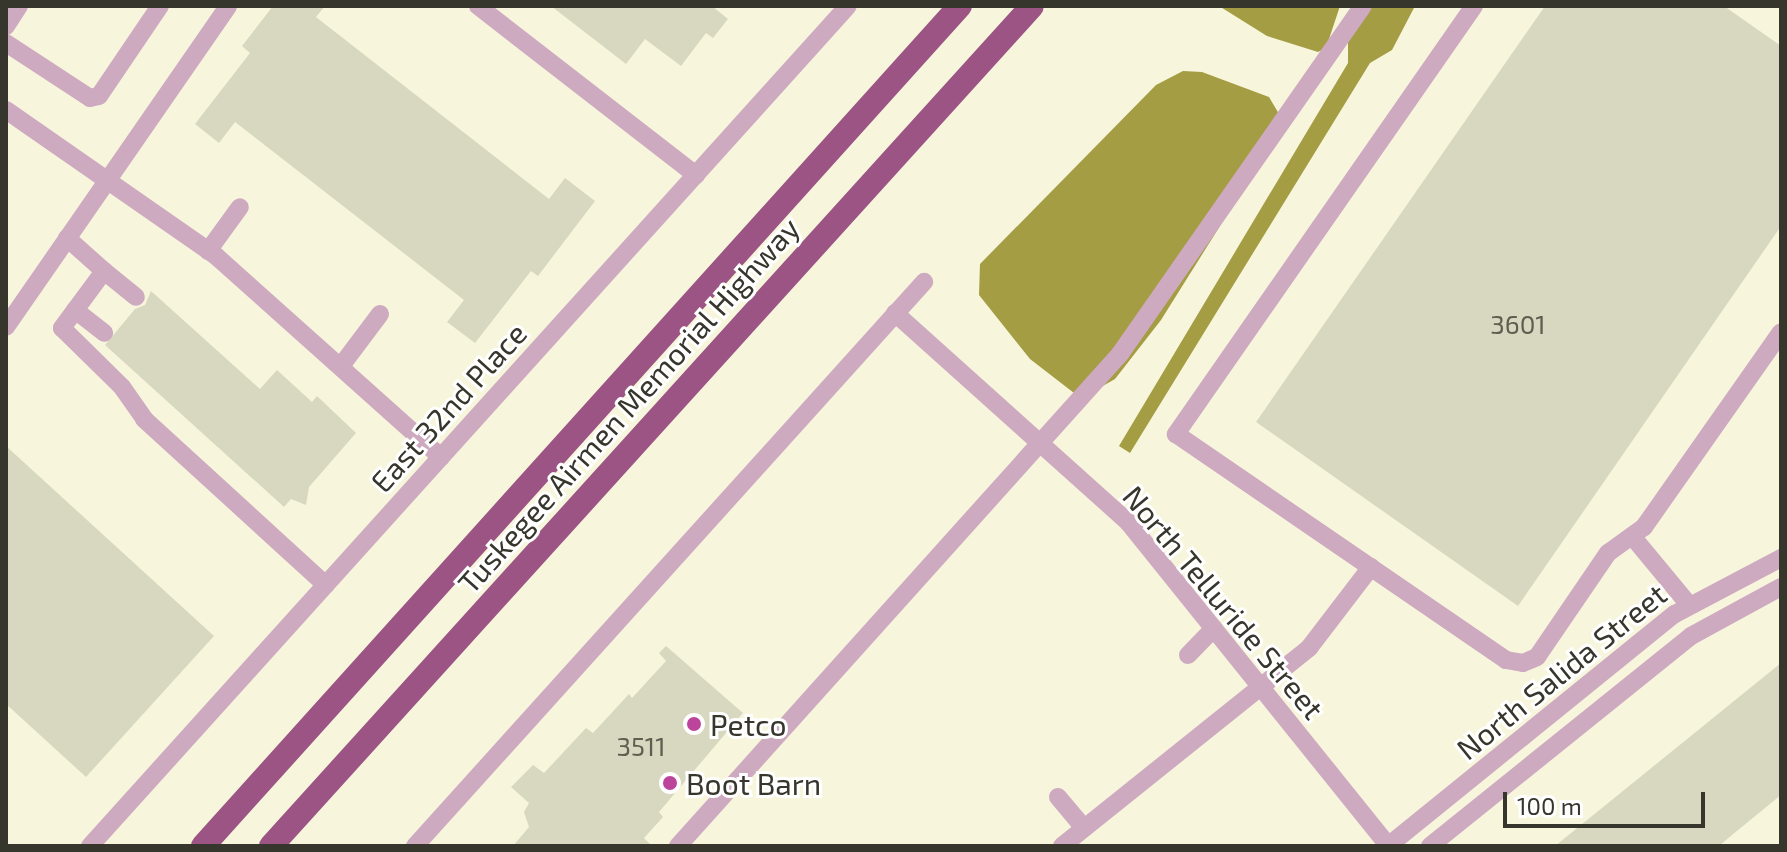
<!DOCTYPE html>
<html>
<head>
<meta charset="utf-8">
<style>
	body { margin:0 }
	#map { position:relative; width:1787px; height:852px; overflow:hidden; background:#f7f6dd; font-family:"Exo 2",sans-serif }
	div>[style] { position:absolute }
	.water>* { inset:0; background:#a49d43 }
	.building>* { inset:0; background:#d8d8c0 }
	.minor>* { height:18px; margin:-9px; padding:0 9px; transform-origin:9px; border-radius:9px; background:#ceaac0 }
	.highway>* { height:24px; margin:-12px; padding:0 12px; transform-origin:12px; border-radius:12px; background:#9b5484 }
	.dots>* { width:22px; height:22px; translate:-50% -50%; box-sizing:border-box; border:4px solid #fff; border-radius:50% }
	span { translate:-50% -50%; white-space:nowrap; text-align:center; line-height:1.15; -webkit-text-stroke:6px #fff; paint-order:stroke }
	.number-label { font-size:26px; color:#5e5e51 }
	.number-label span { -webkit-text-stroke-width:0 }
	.street-label { font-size:30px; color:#36362c }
	.poi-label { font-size:30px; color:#36362c }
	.left { translate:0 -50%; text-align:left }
	.frame { position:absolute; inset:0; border:8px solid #36362c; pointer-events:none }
	.scale { position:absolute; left:1503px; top:792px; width:202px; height:36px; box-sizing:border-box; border:4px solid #36362c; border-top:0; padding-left:10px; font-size:24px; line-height:28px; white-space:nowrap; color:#36362c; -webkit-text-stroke:6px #fff; paint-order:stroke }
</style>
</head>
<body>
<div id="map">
	<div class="water">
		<div style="clip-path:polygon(1219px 6px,1340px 6px,1326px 48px,1318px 52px,1267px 36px)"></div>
		<div style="clip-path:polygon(1359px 6px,1415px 6px,1392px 50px,1370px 63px,1130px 453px,1119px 446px,1348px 63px,1348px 38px)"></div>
		<div style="clip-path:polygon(1183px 71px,1202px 72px,1269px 97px,1282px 119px,1277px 135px,1161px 320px,1115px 379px,1087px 395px,1074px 393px,1030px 359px,979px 295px,980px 264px,1156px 85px)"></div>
	</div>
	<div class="building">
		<div style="clip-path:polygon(273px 6px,325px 6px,316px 17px,549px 199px,565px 178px,595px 201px,538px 276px,531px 271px,475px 343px,447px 322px,464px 300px,235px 122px,219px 143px,195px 124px,250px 53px,242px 46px)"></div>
		<div style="clip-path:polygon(551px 6px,712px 6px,728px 19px,713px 38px,706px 33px,681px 66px,645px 39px,626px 64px)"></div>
		<div style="clip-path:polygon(1545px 6px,1724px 6px,1781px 46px,1781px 226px,1518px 606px,1256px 422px)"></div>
		<div style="clip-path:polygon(151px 291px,260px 389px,277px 370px,312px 402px,317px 396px,356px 433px,309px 487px,306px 505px,291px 499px,284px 507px,105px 345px,135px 309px,145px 305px)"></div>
		<div style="clip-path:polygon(6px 446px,214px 636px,86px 777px,6px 704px)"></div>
		<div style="clip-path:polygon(666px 646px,743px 713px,659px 812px,663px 817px,644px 838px,652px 846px,513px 846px,529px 827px,524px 812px,529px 803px,511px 787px,533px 765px,544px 773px,586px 728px,593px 733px,629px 694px,632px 698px,666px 661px,659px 653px)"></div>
		<div style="clip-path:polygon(1781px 663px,1781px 795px,1732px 835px,1719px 846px,1555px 846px)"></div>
	</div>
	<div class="minor">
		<div style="left:478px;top:6px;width:276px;rotate:37.8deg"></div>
		<div style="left:1474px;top:6px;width:522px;rotate:124.85deg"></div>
		<div style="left:1176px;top:434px;width:400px;rotate:34.4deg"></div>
		<div style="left:1506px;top:660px;width:17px;rotate:10deg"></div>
		<div style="left:1523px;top:663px;width:15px;rotate:-23deg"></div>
		<div style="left:1537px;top:657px;width:126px;rotate:-55.7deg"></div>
		<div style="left:1608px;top:553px;width:44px;rotate:-35.8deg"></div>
		<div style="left:1644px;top:527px;width:238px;rotate:-54.9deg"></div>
		<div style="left:6px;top:26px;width:24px;rotate:-57deg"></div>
		<div style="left:6px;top:43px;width:100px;rotate:33.2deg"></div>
		<div style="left:90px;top:98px;width:9px;rotate:-13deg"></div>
		<div style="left:99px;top:96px;width:109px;rotate:-55.9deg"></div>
		<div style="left:6px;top:110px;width:256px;rotate:34.8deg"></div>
		<div style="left:216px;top:256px;width:302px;rotate:41.8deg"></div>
		<div style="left:67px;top:238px;width:50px;rotate:41.7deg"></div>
		<div style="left:104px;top:271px;width:71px;rotate:126.4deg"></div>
		<div style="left:62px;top:328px;width:84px;rotate:44.5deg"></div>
		<div style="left:122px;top:387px;width:39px;rotate:55deg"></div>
		<div style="left:144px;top:419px;width:246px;rotate:42.4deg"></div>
		<div style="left:208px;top:251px;width:54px;rotate:-54deg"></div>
		<div style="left:104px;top:271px;width:41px;rotate:39.1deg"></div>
		<div style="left:75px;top:310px;width:37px;rotate:38deg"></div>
		<div style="left:895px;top:313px;width:313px;rotate:41.9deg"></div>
		<div style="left:1128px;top:522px;width:415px;rotate:51.2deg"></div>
		<div style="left:6px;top:327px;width:390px;rotate:-55.3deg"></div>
		<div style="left:341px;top:366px;width:65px;rotate:-53.1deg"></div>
		<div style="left:1632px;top:536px;width:89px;rotate:50.4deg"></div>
		<div style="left:1188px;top:655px;width:37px;rotate:-46deg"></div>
		<div style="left:1058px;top:797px;width:40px;rotate:50deg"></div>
		<div style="left:90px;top:846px;width:1131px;rotate:-47.94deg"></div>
		<div style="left:415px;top:846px;width:760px;rotate:-47.93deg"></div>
		<div style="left:678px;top:846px;width:661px;rotate:-48.06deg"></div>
		<div style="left:1120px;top:354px;width:424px;rotate:-55.1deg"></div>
		<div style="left:1062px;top:846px;width:317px;rotate:-38.7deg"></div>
		<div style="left:1309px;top:648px;width:102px;rotate:-52.6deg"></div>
		<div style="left:1388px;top:846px;width:369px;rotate:-39deg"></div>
		<div style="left:1675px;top:614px;width:120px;rotate:-27.8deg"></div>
		<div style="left:1430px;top:846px;width:335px;rotate:-38.8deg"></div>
		<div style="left:1691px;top:636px;width:102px;rotate:-28.6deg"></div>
	</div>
	<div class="highway">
		<div style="left:203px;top:846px;width:1131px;rotate:-47.98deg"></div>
		<div style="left:271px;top:846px;width:1133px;rotate:-47.82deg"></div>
	</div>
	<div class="dots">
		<div style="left:694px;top:724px;background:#bc449a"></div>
		<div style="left:670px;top:783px;background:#bc449a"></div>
	</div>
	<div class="number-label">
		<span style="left:1518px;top:324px">3601</span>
		<span style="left:641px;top:746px">3511</span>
	</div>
	<div class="street-label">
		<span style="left:628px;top:405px;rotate:-48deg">Tuskegee Airmen Memorial Highway</span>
		<span style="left:448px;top:407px;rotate:-48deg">East 32nd Place</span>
		<span style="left:1224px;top:602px;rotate:50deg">North Telluride Street</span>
		<span style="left:1561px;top:671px;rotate:-39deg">North Salida Street</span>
	</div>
	<div class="poi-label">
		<span class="left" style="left:710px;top:724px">Petco</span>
		<span class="left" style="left:686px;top:783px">Boot Barn</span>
	</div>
	<div class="frame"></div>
	<div class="scale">100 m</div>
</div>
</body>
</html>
